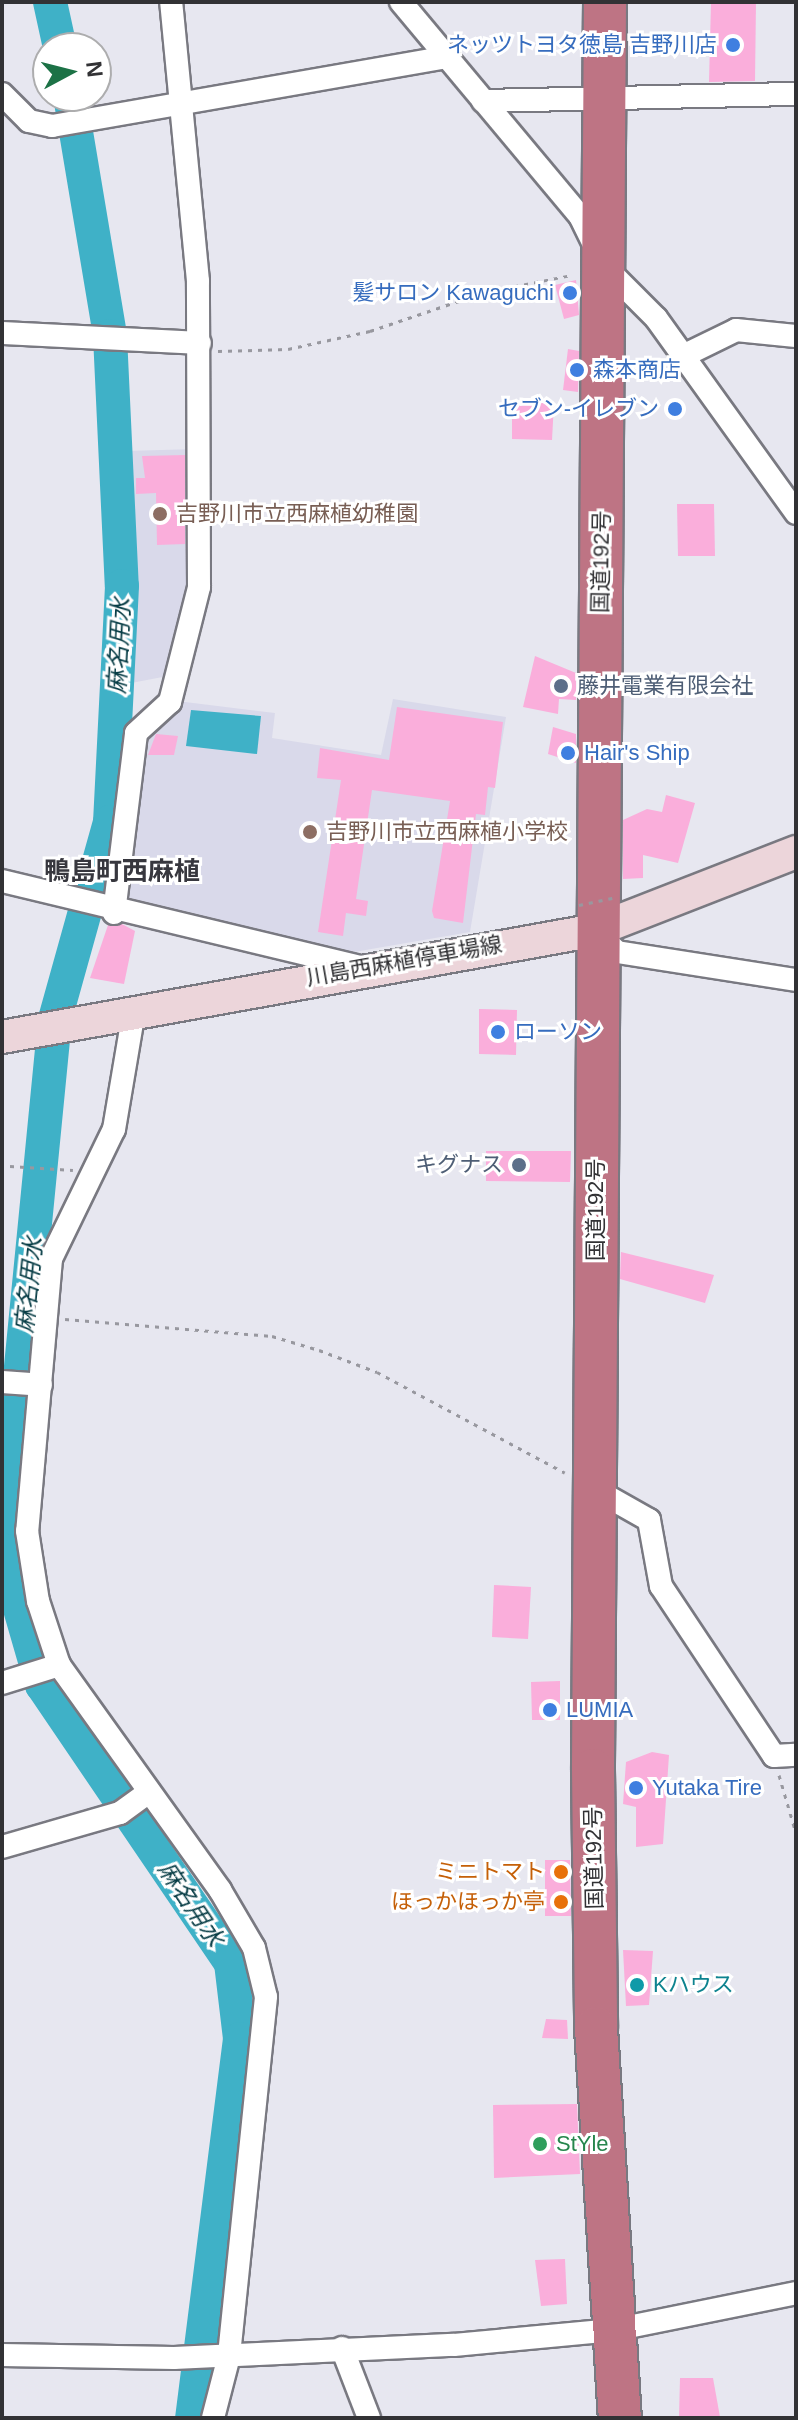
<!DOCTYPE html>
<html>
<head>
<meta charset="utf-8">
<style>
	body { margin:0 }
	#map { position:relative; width:798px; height:2420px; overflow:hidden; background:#e7e7f0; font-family:Helvetica,"Noto Sans JP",sans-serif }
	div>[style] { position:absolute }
	.built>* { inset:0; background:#d9d9ea }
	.water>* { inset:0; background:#3fb1c7 }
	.river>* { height:34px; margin:-17px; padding:0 17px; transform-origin:17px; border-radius:17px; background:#3fb1c7 }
	.building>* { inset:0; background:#faaedb }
	.path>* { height:3px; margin-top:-1.5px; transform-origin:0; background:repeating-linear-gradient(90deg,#98989f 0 4px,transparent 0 10px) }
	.roads { filter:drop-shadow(2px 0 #797981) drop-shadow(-2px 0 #797981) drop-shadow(0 2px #797981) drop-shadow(0 -2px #797981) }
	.street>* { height:22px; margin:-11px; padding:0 11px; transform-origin:11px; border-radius:11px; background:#fff }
	.secondary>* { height:32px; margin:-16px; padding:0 16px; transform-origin:16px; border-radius:16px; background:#ecd5da }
	.highway>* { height:42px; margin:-21px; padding:0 21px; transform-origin:21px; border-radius:21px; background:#be7484 }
	.path-bridge>* { height:3px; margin-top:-1.5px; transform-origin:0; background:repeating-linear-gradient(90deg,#98989f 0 4px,transparent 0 10px) }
	.dots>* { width:22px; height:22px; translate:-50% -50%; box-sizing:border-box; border:4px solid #fff; border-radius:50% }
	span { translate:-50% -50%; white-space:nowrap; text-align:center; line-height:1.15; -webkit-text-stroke:6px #fff; paint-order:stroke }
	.shop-label { font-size:22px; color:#366cbe }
	.right { translate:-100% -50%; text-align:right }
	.left { translate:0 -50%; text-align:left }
	.education-label { font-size:22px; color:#785e54 }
	.street-label { font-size:22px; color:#323235 }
	.service-label { font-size:22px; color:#4e5e75 }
	.food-label { font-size:22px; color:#c56008 }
	.culture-label { font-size:22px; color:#0d838f }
	.leisure-label { font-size:22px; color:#27864d }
	.water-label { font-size:24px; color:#053b44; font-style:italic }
	.quarter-label { font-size:26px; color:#37373e; font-weight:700 }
	.frame { position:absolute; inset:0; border:4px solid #323235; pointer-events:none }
	.north { position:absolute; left:32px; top:32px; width:80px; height:80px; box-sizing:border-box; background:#fff; border:2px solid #adadae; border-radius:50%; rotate:83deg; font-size:22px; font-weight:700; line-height:32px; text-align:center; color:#323235 }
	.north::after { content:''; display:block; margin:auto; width:28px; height:36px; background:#1c7246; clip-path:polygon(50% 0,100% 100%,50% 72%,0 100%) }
</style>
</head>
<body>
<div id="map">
	<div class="built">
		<div style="clip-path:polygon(196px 449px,194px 577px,173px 675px,126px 684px,126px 451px)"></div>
		<div style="clip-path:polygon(393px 699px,506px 717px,470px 932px,354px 952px,123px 909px,145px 729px,177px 701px,275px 713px,272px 738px,381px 755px)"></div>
	</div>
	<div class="water">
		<div style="clip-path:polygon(191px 710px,261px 716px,257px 754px,186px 746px)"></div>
	</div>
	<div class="river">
		<div style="left:50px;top:2px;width:47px;rotate:77.7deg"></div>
		<div style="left:70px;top:96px;width:243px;rotate:80.5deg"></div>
		<div style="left:110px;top:336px;width:250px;rotate:87.3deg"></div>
		<div style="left:122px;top:586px;width:236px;rotate:92.9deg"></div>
		<div style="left:110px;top:822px;width:205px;rotate:105.6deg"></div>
		<div style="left:55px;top:1019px;width:534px;rotate:95.59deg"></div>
		<div style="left:3px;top:1550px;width:141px;rotate:73.9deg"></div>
		<div style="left:42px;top:1685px;width:336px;rotate:55.8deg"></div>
		<div style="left:231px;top:1963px;width:77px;rotate:83.2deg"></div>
		<div style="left:240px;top:2039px;width:382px;rotate:97.2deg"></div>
	</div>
	<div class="building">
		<div style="clip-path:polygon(711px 2px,756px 2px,755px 81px,709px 82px)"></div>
		<div style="clip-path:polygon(576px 280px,579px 315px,564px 319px,555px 285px)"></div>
		<div style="clip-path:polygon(568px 349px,579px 351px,578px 392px,563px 390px)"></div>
		<div style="clip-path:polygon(512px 403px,554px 403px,552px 440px,512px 439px)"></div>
		<div style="clip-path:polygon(185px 455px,185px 544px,157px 545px,156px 493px,136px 494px,136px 478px,145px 478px,142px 456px)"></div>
		<div style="clip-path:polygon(677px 504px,714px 504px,715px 556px,678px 556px)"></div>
		<div style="clip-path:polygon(535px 656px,576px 673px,576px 700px,559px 699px,558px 714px,523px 707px)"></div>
		<div style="clip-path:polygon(397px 707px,503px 722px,495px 788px,488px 787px,485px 815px,476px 814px,463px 923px,434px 918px,432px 911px,450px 801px,372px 790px,356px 899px,368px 901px,366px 916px,346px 913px,343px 936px,318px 932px,341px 780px,317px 778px,320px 748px,389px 760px)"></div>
		<div style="clip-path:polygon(553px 727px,576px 734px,576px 763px,548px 754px)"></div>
		<div style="clip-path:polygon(156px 734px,178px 736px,174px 755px,148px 755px)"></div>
		<div style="clip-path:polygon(666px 795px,695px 803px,678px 863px,643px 855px,643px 878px,623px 879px,623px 820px,647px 809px,662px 812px)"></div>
		<div style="clip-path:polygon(122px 924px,135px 931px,124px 984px,90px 978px,108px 925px)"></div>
		<div style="clip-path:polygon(479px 1009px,517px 1010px,516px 1055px,479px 1054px)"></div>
		<div style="clip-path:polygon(486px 1151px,571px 1151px,570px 1182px,486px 1181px)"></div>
		<div style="clip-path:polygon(621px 1252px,714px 1275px,705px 1303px,620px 1279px)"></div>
		<div style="clip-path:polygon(494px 1585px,531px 1587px,528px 1639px,492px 1637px)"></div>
		<div style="clip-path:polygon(560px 1681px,560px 1720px,532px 1720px,531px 1682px)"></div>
		<div style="clip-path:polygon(652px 1752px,669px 1755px,663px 1844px,636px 1847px,636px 1807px,623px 1804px,626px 1762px)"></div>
		<div style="clip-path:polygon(545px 1860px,570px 1860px,571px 1916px,545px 1916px)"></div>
		<div style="clip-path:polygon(623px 1950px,653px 1951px,649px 2005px,626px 2006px)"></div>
		<div style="clip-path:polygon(546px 2019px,567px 2020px,568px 2039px,542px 2038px)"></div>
		<div style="clip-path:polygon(577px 2104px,580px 2174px,494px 2178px,493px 2105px)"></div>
		<div style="clip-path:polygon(565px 2259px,567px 2304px,541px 2306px,535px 2260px)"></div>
		<div style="clip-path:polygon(680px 2378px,713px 2378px,720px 2417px,679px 2417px)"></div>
	</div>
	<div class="path">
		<div style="left:218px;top:351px;width:70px;rotate:-1.6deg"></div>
		<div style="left:288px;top:349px;width:84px;rotate:-12.4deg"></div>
		<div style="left:370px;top:331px;width:121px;rotate:-18.7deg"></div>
		<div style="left:485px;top:292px;width:89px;rotate:-11.1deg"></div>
		<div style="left:10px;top:1166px;width:63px;rotate:3.6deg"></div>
		<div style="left:65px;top:1319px;width:208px;rotate:4.7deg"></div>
		<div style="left:272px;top:1336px;width:49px;rotate:16.6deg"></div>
		<div style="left:319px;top:1350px;width:62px;rotate:20.8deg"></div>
		<div style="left:377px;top:1372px;width:213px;rotate:28.2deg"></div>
		<div style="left:779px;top:1775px;width:60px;rotate:73.7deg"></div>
	</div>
	<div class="roads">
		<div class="street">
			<div style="left:401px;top:2px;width:279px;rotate:50.1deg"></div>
			<div style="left:580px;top:216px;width:57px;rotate:63.9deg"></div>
			<div style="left:605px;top:267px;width:72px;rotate:45deg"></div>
			<div style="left:656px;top:318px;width:240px;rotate:54.3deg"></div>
			<div style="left:2px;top:94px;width:38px;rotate:45deg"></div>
			<div style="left:29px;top:121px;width:24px;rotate:12deg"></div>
			<div style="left:52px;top:126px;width:397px;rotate:-9.9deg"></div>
			<div style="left:483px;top:101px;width:313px;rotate:-1.3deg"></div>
			<div style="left:2px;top:333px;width:198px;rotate:2.9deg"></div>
			<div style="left:683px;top:356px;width:59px;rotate:-26.1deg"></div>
			<div style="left:736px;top:330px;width:60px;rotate:5.7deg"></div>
			<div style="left:2px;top:881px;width:367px;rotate:13.5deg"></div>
			<div style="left:114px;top:913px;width:181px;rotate:-83deg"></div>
			<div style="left:136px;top:733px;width:46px;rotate:-42.4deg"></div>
			<div style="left:170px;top:702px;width:119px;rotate:-75.8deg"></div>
			<div style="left:199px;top:587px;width:306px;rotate:-90.2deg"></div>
			<div style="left:198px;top:281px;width:280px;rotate:-95.5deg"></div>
			<div style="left:599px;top:934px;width:25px;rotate:45deg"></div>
			<div style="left:617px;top:952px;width:181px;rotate:8.9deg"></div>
			<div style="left:134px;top:1011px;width:120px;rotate:99.6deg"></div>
			<div style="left:114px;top:1129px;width:144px;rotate:115.9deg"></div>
			<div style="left:51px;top:1259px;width:273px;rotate:95deg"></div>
			<div style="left:27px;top:1531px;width:71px;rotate:81.1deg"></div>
			<div style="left:38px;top:1601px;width:67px;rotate:71.8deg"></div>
			<div style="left:59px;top:1665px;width:277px;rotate:54.4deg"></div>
			<div style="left:220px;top:1890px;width:67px;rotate:59.6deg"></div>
			<div style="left:254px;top:1948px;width:50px;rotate:76.2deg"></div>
			<div style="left:266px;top:1997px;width:361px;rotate:95.9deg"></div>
			<div style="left:229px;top:2356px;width:64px;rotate:104.5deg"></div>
			<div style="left:2px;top:1382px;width:39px;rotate:4deg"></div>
			<div style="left:596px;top:1490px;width:61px;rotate:29.5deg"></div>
			<div style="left:649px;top:1520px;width:67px;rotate:79.7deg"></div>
			<div style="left:661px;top:1586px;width:204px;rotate:56.4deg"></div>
			<div style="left:774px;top:1756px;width:22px;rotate:-3deg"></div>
			<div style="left:2px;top:1683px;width:60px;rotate:-17.5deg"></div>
			<div style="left:2px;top:1847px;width:123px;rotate:-16.1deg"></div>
			<div style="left:120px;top:1813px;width:36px;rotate:-36deg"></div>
			<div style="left:342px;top:2348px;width:75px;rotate:68.9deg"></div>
			<div style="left:2px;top:2355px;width:172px;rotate:1deg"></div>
			<div style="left:174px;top:2358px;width:280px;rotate:-2.7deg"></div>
			<div style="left:454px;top:2345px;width:160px;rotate:-5.4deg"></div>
			<div style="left:613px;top:2330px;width:187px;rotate:-11.4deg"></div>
		</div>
		<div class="secondary">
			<div style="left:2px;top:1037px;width:604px;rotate:-10.21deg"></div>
			<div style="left:596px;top:930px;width:215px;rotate:-21.3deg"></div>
		</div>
		<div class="highway">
			<div style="left:605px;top:2px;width:1768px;rotate:90.39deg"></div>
			<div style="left:593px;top:1770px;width:258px;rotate:89.3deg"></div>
			<div style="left:596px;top:2028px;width:391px;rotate:86.5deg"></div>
		</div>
	</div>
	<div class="path-bridge">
		<div style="left:579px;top:905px;width:35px;rotate:-12deg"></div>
	</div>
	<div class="dots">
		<div style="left:733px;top:45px;background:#3f7fe0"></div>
		<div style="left:570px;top:293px;background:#3f7fe0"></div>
		<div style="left:577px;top:370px;background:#3f7fe0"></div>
		<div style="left:675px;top:409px;background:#3f7fe0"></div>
		<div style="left:160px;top:514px;background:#8d6e63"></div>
		<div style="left:561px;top:686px;background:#5c6f8a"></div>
		<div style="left:568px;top:753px;background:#3f7fe0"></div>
		<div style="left:310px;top:832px;background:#8d6e63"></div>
		<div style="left:498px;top:1032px;background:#3f7fe0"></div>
		<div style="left:519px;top:1165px;background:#5c6f8a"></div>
		<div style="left:550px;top:1710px;background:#3f7fe0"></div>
		<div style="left:636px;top:1788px;background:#3f7fe0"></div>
		<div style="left:561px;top:1872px;background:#e8710a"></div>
		<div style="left:561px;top:1902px;background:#e8710a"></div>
		<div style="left:637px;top:1985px;background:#0f9aa8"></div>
		<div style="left:540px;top:2144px;background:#2e9e5b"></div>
	</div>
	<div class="shop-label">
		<span class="right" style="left:717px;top:45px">ネッツトヨタ徳島 吉野川店</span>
		<span class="right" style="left:554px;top:293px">髪サロン Kawaguchi</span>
		<span class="left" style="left:593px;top:370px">森本商店</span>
		<span class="right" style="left:659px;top:409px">セブン-イレブン</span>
		<span class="left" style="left:584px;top:753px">Hair's Ship</span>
		<span class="left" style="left:514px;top:1032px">ローソン</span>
		<span class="left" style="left:566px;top:1710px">LUMIA</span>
		<span class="left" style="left:652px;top:1788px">Yutaka Tire</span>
	</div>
	<div class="education-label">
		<span class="left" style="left:176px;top:514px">吉野川市立西麻植幼稚園</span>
		<span class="left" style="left:326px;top:832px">吉野川市立西麻植小学校</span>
	</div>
	<div class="street-label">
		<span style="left:601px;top:562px;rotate:-89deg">国道192号</span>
		<span style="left:404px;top:961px;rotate:-10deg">川島西麻植停車場線</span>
		<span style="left:596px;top:1210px;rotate:-90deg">国道192号</span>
		<span style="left:594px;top:1858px;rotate:-91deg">国道192号</span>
	</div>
	<div class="service-label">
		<span class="left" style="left:577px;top:686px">藤井電業有限会社</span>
		<span class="right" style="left:503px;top:1165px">キグナス</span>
	</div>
	<div class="food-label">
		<span class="right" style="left:545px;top:1872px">ミニトマト</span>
		<span class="right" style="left:545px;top:1902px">ほっかほっか亭</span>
	</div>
	<div class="culture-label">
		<span class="left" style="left:653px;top:1985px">Kハウス</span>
	</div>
	<div class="leisure-label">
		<span class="left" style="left:556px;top:2144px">StYle</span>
	</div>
	<div class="water-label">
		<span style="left:119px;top:646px;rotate:-87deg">麻名用水</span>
		<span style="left:29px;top:1285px;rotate:-84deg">麻名用水</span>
		<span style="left:191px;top:1904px;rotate:56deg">麻名用水</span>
	</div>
	<div class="quarter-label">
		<span style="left:122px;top:872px">鴨島町西麻植</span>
	</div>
	<div class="frame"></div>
	<div class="north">N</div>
</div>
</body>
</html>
